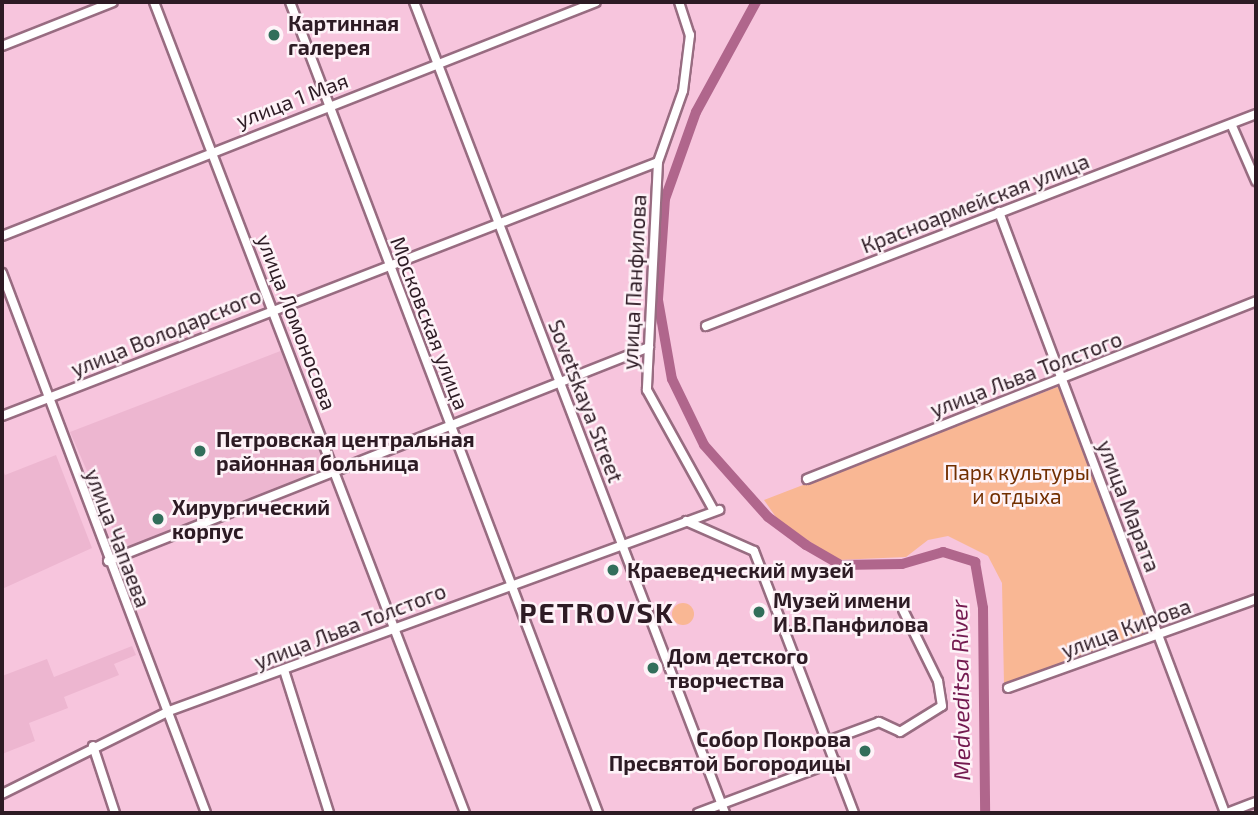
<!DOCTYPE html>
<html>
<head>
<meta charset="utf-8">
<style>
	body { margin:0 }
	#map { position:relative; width:1258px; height:815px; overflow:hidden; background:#f7c5dd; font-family:"Exo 2",sans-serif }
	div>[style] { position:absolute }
	.built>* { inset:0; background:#edb6d0 }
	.green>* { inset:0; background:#f9b794 }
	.round { border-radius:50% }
	.river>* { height:10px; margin:-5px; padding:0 5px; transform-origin:5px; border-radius:5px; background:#b0668c }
	.roads { filter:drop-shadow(2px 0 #986c81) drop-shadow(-2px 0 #986c81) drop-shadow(0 2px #986c81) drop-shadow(0 -2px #986c81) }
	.minor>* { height:8px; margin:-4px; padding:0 4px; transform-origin:4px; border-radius:4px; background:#fff }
	.dots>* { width:19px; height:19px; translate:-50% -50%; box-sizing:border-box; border:4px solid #fef3f8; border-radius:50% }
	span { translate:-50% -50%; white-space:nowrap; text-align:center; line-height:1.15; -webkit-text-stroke:5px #fef3f8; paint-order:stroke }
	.poi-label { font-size:21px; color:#2d1b24; font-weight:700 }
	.left { translate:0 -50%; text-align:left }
	.right { translate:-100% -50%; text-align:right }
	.street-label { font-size:21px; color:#2d1b24 }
	.park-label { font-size:21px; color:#722f00 }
	.water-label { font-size:23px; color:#741a50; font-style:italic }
	.district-label { font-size:28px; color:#2d1b24; font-weight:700; letter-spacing:2px }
	.frame { position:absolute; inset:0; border:4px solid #2d1b24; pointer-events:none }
</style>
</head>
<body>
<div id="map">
	<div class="built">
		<div style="clip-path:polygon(283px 350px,328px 471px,121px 549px,70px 432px)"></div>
		<div style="clip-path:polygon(56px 455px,92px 548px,2px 589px,2px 468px,5px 475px)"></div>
		<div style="clip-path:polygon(132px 646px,136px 655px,114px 664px,119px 675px,64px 697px,68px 708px,29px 723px,35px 741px,2px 754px,2px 676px,47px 659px,54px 677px)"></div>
	</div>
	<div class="green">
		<div style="clip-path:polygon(1060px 386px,1158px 635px,1004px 685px,1002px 583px,988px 556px,948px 536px,928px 540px,906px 557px,837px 560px,778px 520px,764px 500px)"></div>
		<div class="round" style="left:672px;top:603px;width:22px;height:22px"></div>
	</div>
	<div class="river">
		<div style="left:756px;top:2px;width:125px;rotate:118.6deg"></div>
		<div style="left:696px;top:112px;width:92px;rotate:109.6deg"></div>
		<div style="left:665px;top:199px;width:101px;rotate:94deg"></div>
		<div style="left:658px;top:300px;width:80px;rotate:80deg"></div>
		<div style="left:672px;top:379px;width:73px;rotate:64.1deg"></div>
		<div style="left:704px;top:445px;width:96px;rotate:48.4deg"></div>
		<div style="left:768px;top:517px;width:47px;rotate:36.4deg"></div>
		<div style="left:806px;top:545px;width:39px;rotate:30deg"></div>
		<div style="left:840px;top:565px;width:62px;rotate:-0.9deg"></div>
		<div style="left:902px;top:564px;width:43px;rotate:-16.3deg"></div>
		<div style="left:943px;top:552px;width:34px;rotate:17deg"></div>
		<div style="left:975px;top:562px;width:47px;rotate:80.1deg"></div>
		<div style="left:983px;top:608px;width:205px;rotate:89.4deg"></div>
	</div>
	<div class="roads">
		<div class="minor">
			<div style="left:154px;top:2px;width:869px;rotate:69.02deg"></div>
			<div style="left:290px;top:2px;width:868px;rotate:69.2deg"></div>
			<div style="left:414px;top:2px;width:869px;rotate:69.02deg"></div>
			<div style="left:679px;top:2px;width:35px;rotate:72deg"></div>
			<div style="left:690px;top:35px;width:56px;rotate:97.1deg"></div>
			<div style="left:683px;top:91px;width:75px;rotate:109.4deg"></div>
			<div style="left:658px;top:162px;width:228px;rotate:92.8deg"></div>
			<div style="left:647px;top:390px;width:138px;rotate:61deg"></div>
			<div style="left:2px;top:46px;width:119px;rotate:-21.6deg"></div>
			<div style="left:1232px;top:126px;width:60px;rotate:66.4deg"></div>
			<div style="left:999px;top:212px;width:642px;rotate:69.39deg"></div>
			<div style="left:2px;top:236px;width:638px;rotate:-21.5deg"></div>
			<div style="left:2px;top:273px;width:577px;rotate:69.3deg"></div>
			<div style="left:706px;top:326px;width:589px;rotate:-21.08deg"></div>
			<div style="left:2px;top:416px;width:703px;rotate:-21.17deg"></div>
			<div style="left:807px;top:479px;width:483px;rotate:-21.6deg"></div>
			<div style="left:686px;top:521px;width:74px;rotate:23.8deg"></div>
			<div style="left:754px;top:551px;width:280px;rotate:69.1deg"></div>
			<div style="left:108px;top:561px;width:582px;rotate:-21.58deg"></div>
			<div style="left:284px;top:670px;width:150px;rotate:72.5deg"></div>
			<div style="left:1008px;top:688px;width:263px;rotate:-19.7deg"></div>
			<div style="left:828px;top:741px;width:54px;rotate:-20.4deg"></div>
			<div style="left:879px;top:722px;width:23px;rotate:25deg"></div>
			<div style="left:900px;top:732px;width:49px;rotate:-31.8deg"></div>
			<div style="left:942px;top:706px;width:25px;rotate:-99deg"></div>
			<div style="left:938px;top:681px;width:79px;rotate:-116.2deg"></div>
			<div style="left:93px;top:746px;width:71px;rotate:71.8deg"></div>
			<div style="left:2px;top:794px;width:186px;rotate:-26.4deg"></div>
			<div style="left:169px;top:711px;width:586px;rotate:-20.08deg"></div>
			<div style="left:698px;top:813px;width:147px;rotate:-20.6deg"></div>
			<div style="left:1227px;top:813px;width:31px;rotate:-21deg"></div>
		</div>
	</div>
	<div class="dots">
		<div style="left:274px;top:35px;background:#326e5a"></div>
		<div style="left:200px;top:451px;background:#326e5a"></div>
		<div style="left:158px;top:519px;background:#326e5a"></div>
		<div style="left:613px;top:570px;background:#326e5a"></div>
		<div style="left:759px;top:612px;background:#326e5a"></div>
		<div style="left:653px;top:668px;background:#326e5a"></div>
		<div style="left:865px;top:751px;background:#326e5a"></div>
	</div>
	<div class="poi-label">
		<span class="left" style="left:288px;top:35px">Картинная<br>галерея</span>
		<span class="left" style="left:216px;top:451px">Петровская центральная<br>районная больница</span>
		<span class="left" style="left:172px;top:519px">Хирургический<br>корпус</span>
		<span class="left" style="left:627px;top:570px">Краеведческий музей</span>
		<span class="left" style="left:773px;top:612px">Музей имени<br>И.В.Панфилова</span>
		<span class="left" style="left:667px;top:668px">Дом детского<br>творчества</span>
		<span class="right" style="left:851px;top:751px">Собор Покрова<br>Пресвятой Богородицы</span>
	</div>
	<div class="street-label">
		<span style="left:292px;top:100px;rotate:-21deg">улица 1 Мая</span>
		<span style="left:975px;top:203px;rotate:-21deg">Красноармейская улица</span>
		<span style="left:634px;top:282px;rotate:-87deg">улица Панфилова</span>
		<span style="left:297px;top:322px;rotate:69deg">улица Ломоносова</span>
		<span style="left:430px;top:323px;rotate:69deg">Московская улица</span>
		<span style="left:166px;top:332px;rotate:-22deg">улица Володарского</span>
		<span style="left:1026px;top:374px;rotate:-21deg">улица Льва Толстого</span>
		<span style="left:586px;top:401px;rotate:69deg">Sovetskaya Street</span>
		<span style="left:1129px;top:506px;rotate:69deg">улица Марата</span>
		<span style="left:118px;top:538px;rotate:69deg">улица Чапаева</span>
		<span style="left:350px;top:626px;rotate:-21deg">улица Льва Толстого</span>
		<span style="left:1126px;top:628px;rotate:-20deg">улица Кирова</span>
	</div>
	<div class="park-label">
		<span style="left:1017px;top:484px">Парк культуры<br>и отдыха</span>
	</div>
	<div class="water-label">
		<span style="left:960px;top:690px;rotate:-91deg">Medveditsa River</span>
	</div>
	<div class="district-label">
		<span style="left:597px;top:612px">PETROVSK</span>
	</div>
	<div class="frame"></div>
</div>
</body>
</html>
